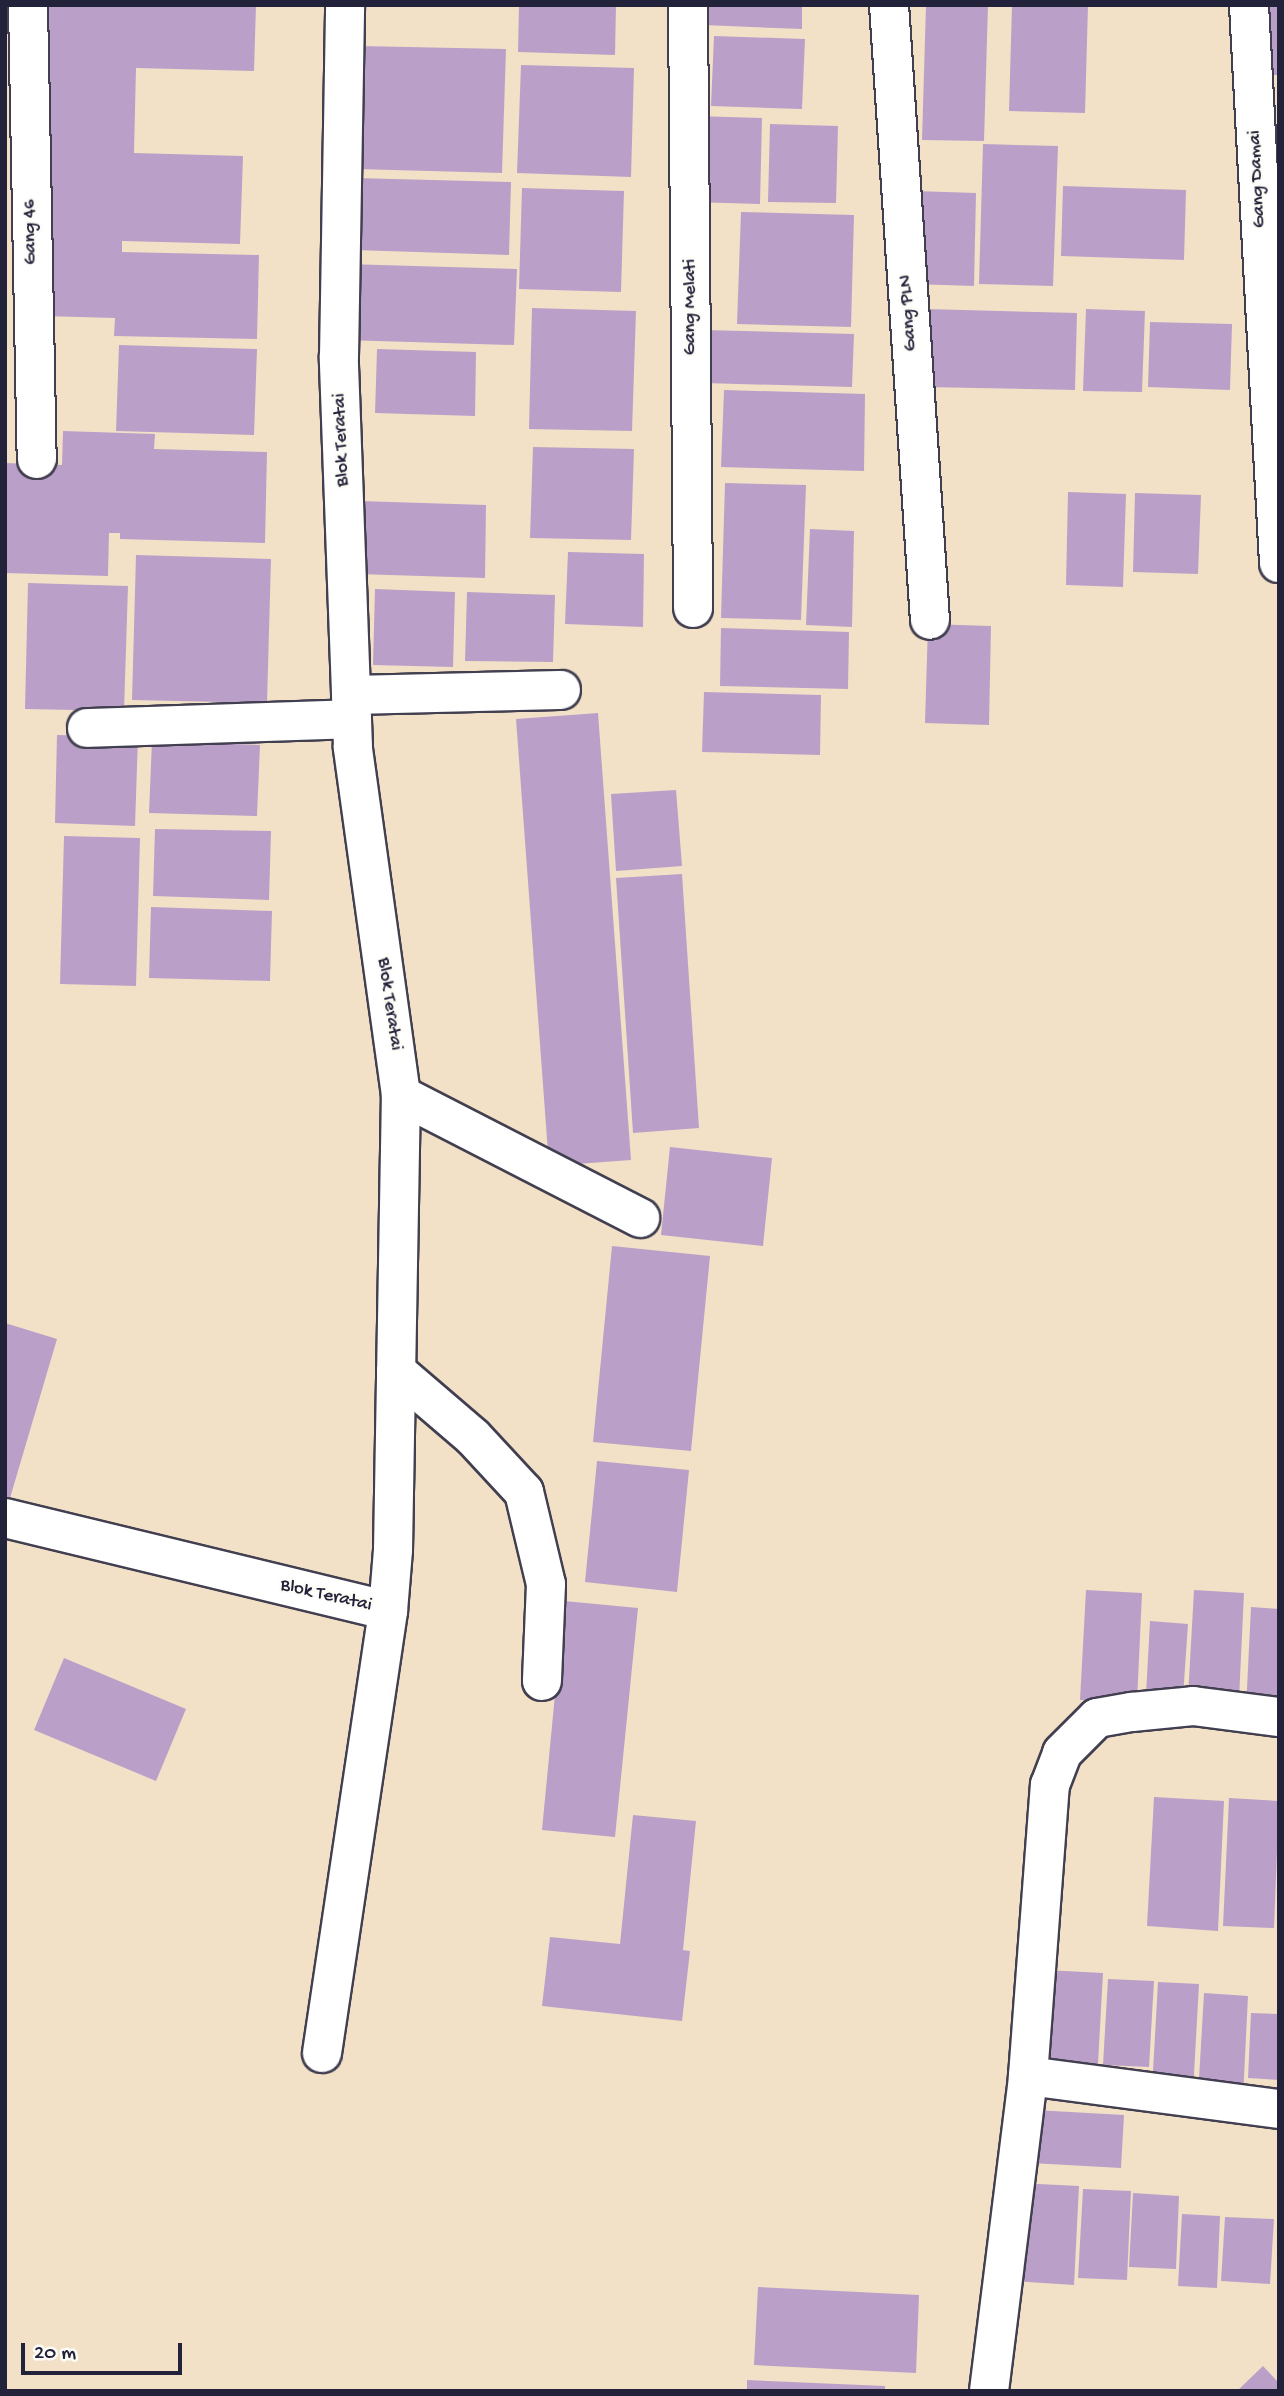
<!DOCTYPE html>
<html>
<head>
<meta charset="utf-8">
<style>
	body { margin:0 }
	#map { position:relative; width:1284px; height:2396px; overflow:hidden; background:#f3e1c7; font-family:"Gochi Hand",sans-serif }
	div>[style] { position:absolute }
	.building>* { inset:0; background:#baa0c8 }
	.roads { filter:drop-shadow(2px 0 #413f50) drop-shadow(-2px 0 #413f50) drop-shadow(0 2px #413f50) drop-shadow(0 -2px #413f50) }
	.minor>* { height:38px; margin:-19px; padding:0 19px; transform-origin:19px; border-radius:19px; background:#fff }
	span { translate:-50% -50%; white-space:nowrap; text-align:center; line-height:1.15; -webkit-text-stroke:5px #fdfcf7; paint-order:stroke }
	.street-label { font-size:19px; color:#22223b }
	.frame { position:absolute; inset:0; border:7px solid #22223b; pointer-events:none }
	.scale { position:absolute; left:21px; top:2343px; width:161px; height:32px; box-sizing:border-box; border:4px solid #22223b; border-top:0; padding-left:9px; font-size:21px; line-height:24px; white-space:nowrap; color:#22223b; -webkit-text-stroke:5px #fdfcf7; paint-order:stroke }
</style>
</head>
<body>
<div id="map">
	<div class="building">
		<div style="clip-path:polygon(49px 5px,256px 5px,254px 71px,136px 68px,134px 153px,243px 156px,240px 244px,122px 241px,122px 252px,259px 255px,257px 339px,114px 336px,115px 318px,42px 316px)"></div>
		<div style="clip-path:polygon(519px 5px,616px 5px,615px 55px,518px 52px)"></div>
		<div style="clip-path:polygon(703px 5px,802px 5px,802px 29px,703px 25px)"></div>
		<div style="clip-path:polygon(926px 5px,988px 5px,984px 141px,922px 140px)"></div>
		<div style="clip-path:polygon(1012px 5px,1088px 5px,1085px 113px,1009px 111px)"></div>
		<div style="clip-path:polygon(1260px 5px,1279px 5px,1279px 75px,1264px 75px)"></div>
		<div style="clip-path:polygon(714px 36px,805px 39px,802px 109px,711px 106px)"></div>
		<div style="clip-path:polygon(359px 46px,506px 49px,502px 173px,356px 169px)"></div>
		<div style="clip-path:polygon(521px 65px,634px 68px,631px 177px,517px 173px)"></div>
		<div style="clip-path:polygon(695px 116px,762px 118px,760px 204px,692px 202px)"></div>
		<div style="clip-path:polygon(770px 124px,838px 126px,836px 203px,768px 202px)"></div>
		<div style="clip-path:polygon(983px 144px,1058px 146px,1053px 286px,979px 284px)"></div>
		<div style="clip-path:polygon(355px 178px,511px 182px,509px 255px,354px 250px)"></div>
		<div style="clip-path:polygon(1063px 186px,1186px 190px,1184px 260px,1061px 256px)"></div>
		<div style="clip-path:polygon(522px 188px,624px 191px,621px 292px,519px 289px)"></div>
		<div style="clip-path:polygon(915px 191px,976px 193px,974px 286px,912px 284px)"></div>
		<div style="clip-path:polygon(741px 212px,854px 215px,851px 327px,737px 324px)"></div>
		<div style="clip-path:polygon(346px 264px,517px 269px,514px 345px,343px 340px)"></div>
		<div style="clip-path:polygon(532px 308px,636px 311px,632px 431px,529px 429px)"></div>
		<div style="clip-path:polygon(926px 309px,1077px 313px,1075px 390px,924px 387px)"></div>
		<div style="clip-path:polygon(1086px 309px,1145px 311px,1142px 392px,1083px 391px)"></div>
		<div style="clip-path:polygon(1150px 322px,1232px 324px,1230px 390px,1148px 387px)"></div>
		<div style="clip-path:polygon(704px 330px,854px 334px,852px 387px,703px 383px)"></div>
		<div style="clip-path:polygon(119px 345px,257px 349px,254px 435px,116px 431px)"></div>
		<div style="clip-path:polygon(377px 349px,476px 352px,475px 416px,375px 413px)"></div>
		<div style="clip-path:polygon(724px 390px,865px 394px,864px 471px,721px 467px)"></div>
		<div style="clip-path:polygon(63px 431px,155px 434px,154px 449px,267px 452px,265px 543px,120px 539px,120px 533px,109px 533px,108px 576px,5px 573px,5px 463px,62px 465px)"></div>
		<div style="clip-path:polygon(533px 447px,634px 449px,631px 540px,530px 538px)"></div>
		<div style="clip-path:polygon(725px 483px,806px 485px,801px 620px,721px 618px)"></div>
		<div style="clip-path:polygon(1068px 492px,1126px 494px,1123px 587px,1066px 585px)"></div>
		<div style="clip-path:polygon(1135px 493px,1201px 495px,1198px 574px,1133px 572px)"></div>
		<div style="clip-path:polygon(360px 501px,486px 505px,485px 578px,357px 574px)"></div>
		<div style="clip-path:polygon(810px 529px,854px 531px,852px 627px,806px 625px)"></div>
		<div style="clip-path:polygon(568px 552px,644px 554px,643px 627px,565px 624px)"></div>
		<div style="clip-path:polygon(136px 555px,271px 559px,267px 703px,132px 700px)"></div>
		<div style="clip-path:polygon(28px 583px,128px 586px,124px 711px,25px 709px)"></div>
		<div style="clip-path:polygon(375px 589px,455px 592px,453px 667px,373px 665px)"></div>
		<div style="clip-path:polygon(467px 592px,555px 595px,553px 662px,465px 661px)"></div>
		<div style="clip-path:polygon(928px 624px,991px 626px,989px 725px,925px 723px)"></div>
		<div style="clip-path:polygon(721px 628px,849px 632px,848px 689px,720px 686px)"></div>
		<div style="clip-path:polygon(704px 692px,821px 695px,820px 755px,702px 752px)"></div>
		<div style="clip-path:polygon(598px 713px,631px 1160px,549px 1166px,516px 719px)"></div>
		<div style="clip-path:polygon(57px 735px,138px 737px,135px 826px,55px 823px)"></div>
		<div style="clip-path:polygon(152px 741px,260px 745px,257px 816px,149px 813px)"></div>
		<div style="clip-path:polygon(676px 790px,682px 866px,616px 871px,611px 794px)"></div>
		<div style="clip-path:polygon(155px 829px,271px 831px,269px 900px,153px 896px)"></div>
		<div style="clip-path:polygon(64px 836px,140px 838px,136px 986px,60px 984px)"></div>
		<div style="clip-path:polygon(682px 874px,699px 1128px,633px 1133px,616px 878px)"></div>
		<div style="clip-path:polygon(151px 907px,272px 911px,270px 981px,149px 978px)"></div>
		<div style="clip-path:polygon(670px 1147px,772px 1158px,763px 1246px,661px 1235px)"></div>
		<div style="clip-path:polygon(612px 1246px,710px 1256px,691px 1451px,593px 1442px)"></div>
		<div style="clip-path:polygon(5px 1323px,57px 1339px,10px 1498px,5px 1497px)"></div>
		<div style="clip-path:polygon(597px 1461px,689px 1470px,677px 1592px,585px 1582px)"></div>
		<div style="clip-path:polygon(1086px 1590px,1142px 1593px,1137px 1702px,1080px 1700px)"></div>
		<div style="clip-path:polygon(1194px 1590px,1244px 1593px,1239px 1699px,1188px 1697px)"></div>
		<div style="clip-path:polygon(564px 1601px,638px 1608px,615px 1837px,542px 1830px)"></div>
		<div style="clip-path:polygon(1251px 1607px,1279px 1609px,1279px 1710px,1246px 1709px)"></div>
		<div style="clip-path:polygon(1150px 1621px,1188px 1624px,1183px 1697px,1146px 1695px)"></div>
		<div style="clip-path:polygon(64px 1658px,186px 1709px,156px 1781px,34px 1730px)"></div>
		<div style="clip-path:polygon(1154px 1797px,1224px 1801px,1218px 1931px,1147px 1926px)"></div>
		<div style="clip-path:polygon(1229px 1798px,1279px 1801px,1274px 1928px,1223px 1926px)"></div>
		<div style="clip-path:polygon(633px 1815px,696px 1821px,683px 1950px,690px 1951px,682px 2021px,542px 2006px,550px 1937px,620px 1944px)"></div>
		<div style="clip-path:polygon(1046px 1970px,1103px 1973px,1098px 2064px,1041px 2061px)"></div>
		<div style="clip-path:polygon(1108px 1979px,1154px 1981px,1149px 2067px,1103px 2065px)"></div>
		<div style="clip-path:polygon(1158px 1982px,1199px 1984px,1193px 2092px,1152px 2089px)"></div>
		<div style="clip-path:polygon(1204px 1993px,1248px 1996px,1243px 2098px,1198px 2096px)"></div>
		<div style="clip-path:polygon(1251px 2013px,1279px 2014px,1279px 2080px,1248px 2078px)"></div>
		<div style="clip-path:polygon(1035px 2110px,1124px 2115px,1121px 2168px,1031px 2163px)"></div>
		<div style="clip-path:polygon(1018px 2183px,1079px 2186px,1074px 2285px,1013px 2281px)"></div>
		<div style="clip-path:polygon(1083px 2189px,1131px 2191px,1127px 2280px,1078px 2278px)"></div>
		<div style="clip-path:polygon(1133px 2193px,1179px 2196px,1176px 2269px,1129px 2267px)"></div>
		<div style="clip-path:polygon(1182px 2214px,1220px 2216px,1217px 2288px,1178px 2286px)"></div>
		<div style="clip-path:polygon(1225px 2217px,1274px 2219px,1270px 2284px,1221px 2281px)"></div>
		<div style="clip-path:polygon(758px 2287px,919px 2295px,916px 2373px,754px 2365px)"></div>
		<div style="clip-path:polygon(1263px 2366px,1279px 2383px,1279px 2391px,1237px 2391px)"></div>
		<div style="clip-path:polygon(747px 2380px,885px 2386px,885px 2391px,747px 2391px)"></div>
	</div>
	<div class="roads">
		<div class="minor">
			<div style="left:28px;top:5px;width:454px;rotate:88.9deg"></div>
			<div style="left:688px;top:5px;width:603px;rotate:89.52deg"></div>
			<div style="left:889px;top:5px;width:616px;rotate:86.19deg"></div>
			<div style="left:1249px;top:5px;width:559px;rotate:86.92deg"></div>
			<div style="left:351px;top:695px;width:210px;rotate:-1.4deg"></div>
			<div style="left:87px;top:728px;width:265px;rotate:-1.9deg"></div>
			<div style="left:401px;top:1095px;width:269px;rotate:27.2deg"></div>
			<div style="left:396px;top:1371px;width:101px;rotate:40.6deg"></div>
			<div style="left:473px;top:1437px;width:75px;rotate:47.2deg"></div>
			<div style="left:524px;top:1492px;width:95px;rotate:76.6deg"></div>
			<div style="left:546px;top:1584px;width:97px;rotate:92.4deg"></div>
			<div style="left:5px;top:1518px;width:394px;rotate:13.6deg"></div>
			<div style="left:388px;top:1611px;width:61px;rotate:-85.3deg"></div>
			<div style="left:393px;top:1550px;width:455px;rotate:-89deg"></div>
			<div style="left:401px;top:1095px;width:351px;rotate:-97.9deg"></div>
			<div style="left:353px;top:747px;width:391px;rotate:-92.1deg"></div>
			<div style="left:339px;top:356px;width:351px;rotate:-89deg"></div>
			<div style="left:322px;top:2053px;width:447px;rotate:-81.5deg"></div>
			<div style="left:1028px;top:2076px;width:253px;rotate:7.5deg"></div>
			<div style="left:989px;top:2391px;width:317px;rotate:-82.9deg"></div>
			<div style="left:1028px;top:2076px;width:292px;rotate:-85.7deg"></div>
			<div style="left:1050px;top:1785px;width:34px;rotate:-69deg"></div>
			<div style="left:1062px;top:1753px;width:49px;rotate:-45deg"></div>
			<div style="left:1097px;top:1718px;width:36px;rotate:-10deg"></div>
			<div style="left:1132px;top:1712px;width:61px;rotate:-5.6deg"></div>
			<div style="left:1193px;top:1706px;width:87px;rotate:7.3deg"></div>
		</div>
	</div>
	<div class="street-label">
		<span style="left:1258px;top:179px;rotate:-93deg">Gang Damai</span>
		<span style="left:31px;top:232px;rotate:-91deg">Gang 46</span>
		<span style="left:691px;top:307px;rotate:-90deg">Gang Melati</span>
		<span style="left:909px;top:313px;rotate:-94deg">Gang PLN</span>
		<span style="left:342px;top:440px;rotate:-92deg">Blok Teratai</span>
		<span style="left:389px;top:1004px;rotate:82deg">Blok Teratai</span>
		<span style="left:326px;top:1596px;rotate:13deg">Blok Teratai</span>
	</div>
	<div class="frame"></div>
	<div class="scale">20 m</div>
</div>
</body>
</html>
